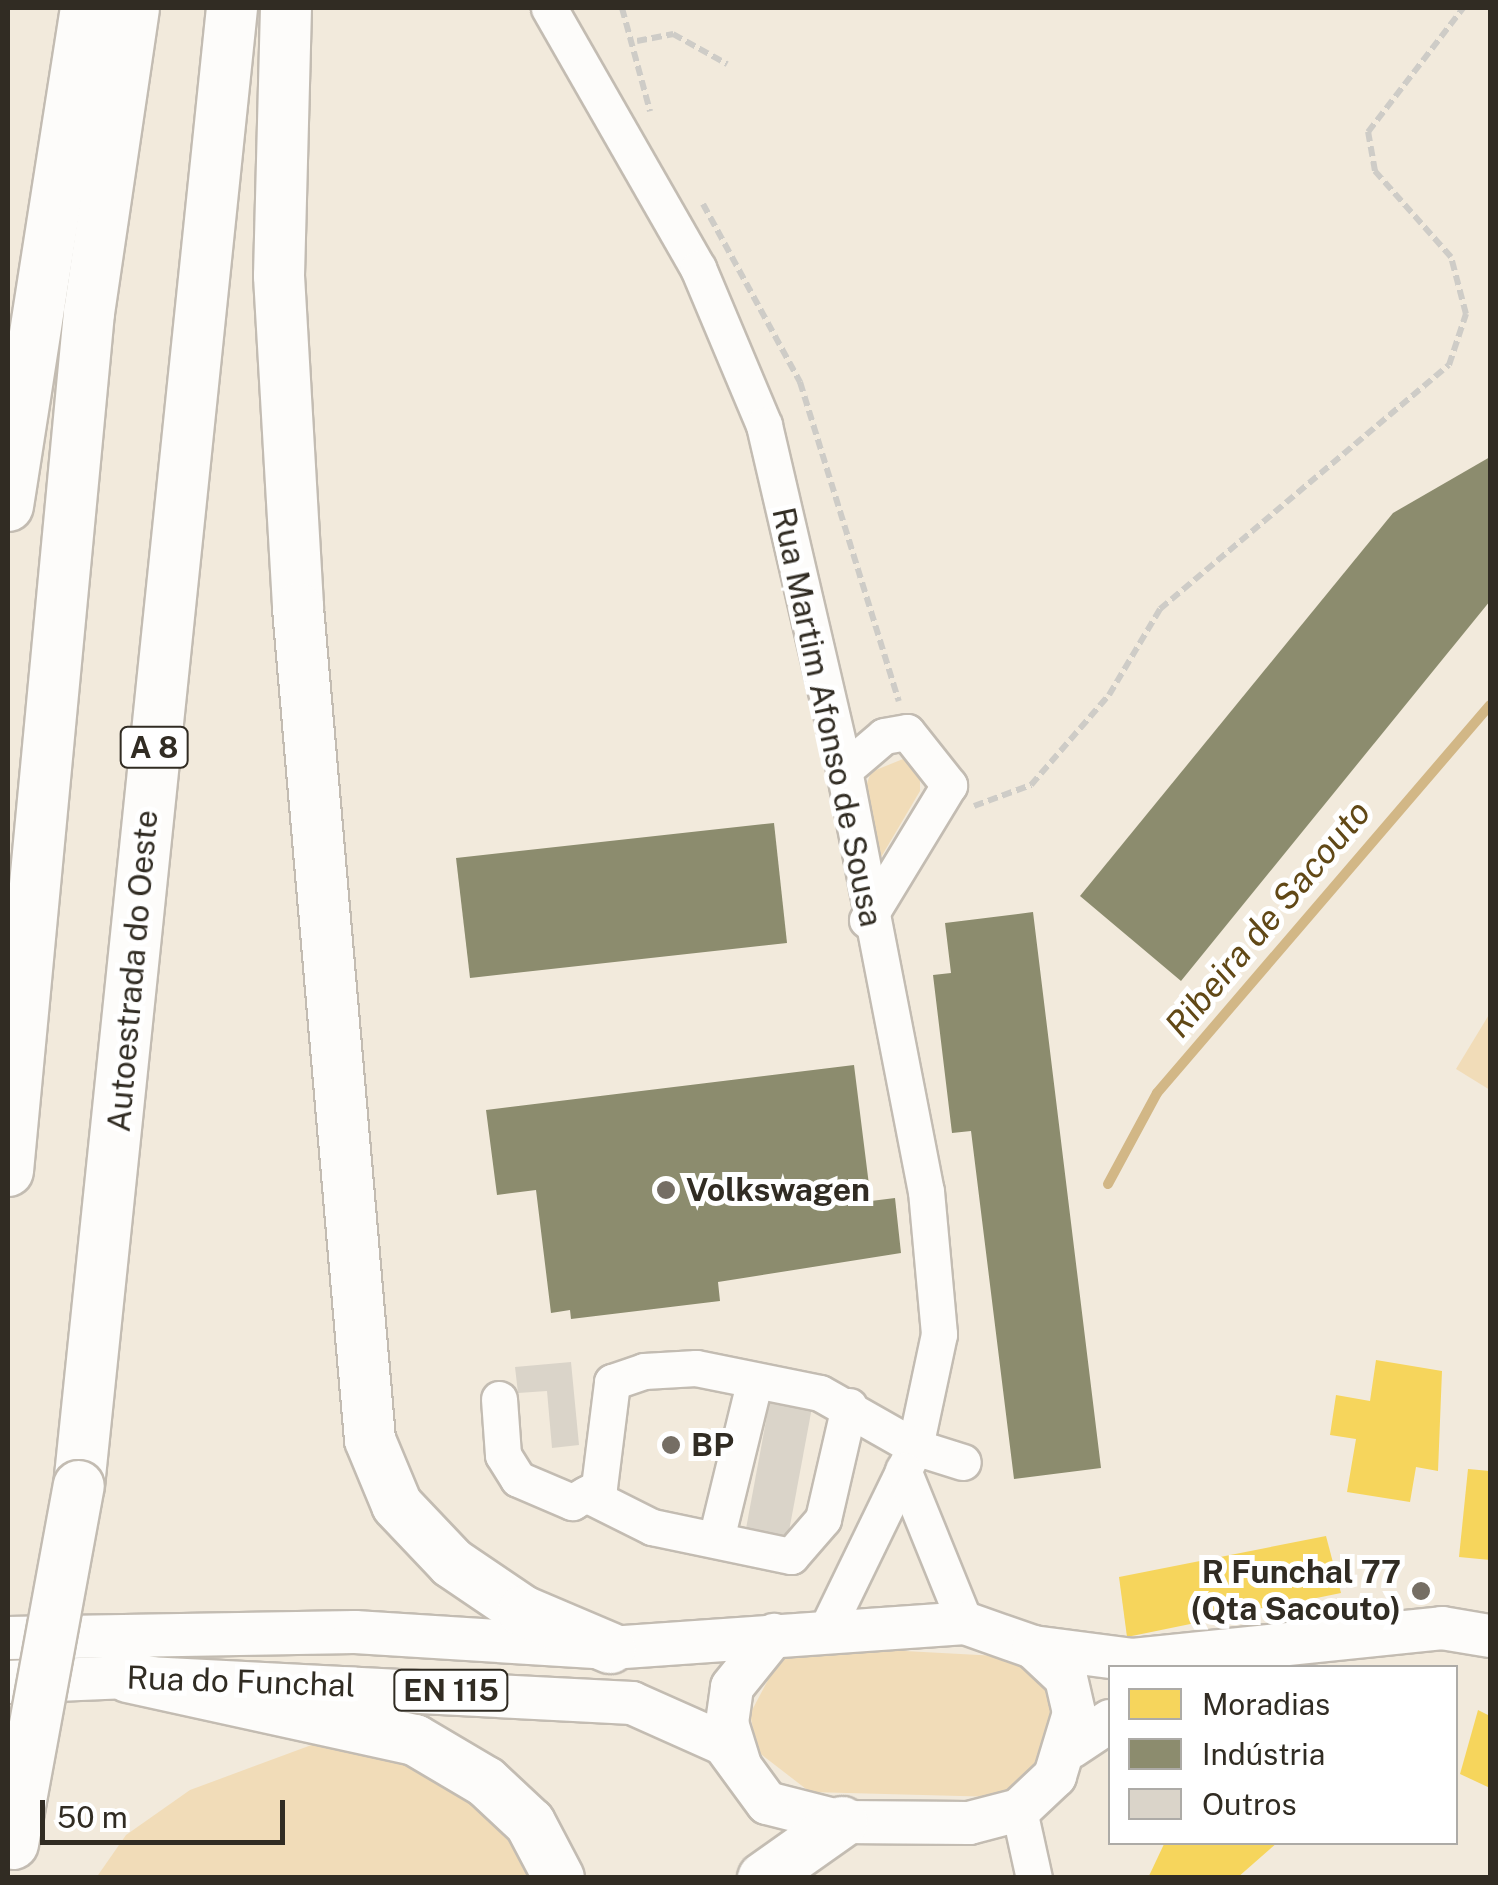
<!DOCTYPE html>
<html>
<head>
<meta charset="utf-8">
<style>
	body { margin:0 }
	#map { position:relative; width:1498px; height:1885px; overflow:hidden; background:#f2eadc; font-family:"Public Sans",sans-serif }
	div>[style] { position:absolute }
	.green>* { inset:0; background:#f1dcb8 }
	.homes>* { inset:0; background:#f6d55c }
	.industry>* { inset:0; background:#8c8c6e }
	.stream>* { height:10px; margin:-5px; padding:0 5px; transform-origin:5px; border-radius:5px; background:#d2b786 }
	.building>* { inset:0; background:#dad4c9 }
	.path>* { height:6px; margin-top:-3px; transform-origin:0; background:repeating-linear-gradient(90deg,#ceccc7 0 10px,transparent 0 15px) }
	.roads { filter:drop-shadow(2px 0 #c3bcb2) drop-shadow(-2px 0 #c3bcb2) drop-shadow(0 2px #c3bcb2) drop-shadow(0 -2px #c3bcb2) }
	.minor>* { height:35px; margin:-17.5px; padding:0 17.5px; transform-origin:17.5px; border-radius:17.5px; background:#fdfcfa }
	.major>* { height:42px; margin:-21px; padding:0 21px; transform-origin:21px; border-radius:21px; background:#fdfcfa }
	.highway>* { height:50px; margin:-25px; padding:0 25px; transform-origin:25px; border-radius:25px; background:#fdfcfa }
	.bridges { filter:drop-shadow(2px 0 #c3bcb2) drop-shadow(-2px 0 #c3bcb2) drop-shadow(0 2px #c3bcb2) drop-shadow(0 -2px #c3bcb2) }
	.highway-bridge>* { height:50px; margin:-25px; padding:0 25px; transform-origin:25px; border-radius:25px; background:#fdfcfa }
	.dots>* { width:28px; height:28px; translate:-50% -50%; box-sizing:border-box; border:5px solid #fff; border-radius:50% }
	span { translate:-50% -50%; white-space:nowrap; text-align:center; line-height:1.15; -webkit-text-stroke:10px #fff; paint-order:stroke }
	.shield-label span { padding:2px 8px; background:#fff; border:2px solid; border-radius:8px; -webkit-text-stroke-width:0 }
	.shield-label { font-size:30px; color:#312c23; font-weight:700 }
	.street-label { font-size:32px; color:#312c23 }
	.poi-label { font-size:32px; color:#312c23; font-weight:700 }
	.left { translate:0 -50%; text-align:left }
	.right { translate:-100% -50%; text-align:right }
	.water-label { font-size:35px; color:#614816; font-style:italic }
	.frame { position:absolute; inset:0; border:10px solid #312c23; pointer-events:none }
	.legend { position:absolute; left:1108px; top:1665px; width:350px; height:180px; box-sizing:border-box; background:#fff; border:2px solid #adaba7; margin:0; padding:12px 18px; list-style:none; font-size:30px; color:#312c23 }
	.legend li { display:flex; align-items:center; gap:20px; height:50px }
	.legend b { width:50px; border:2px solid #adaba7 }
	.scale { position:absolute; left:40px; top:1800px; width:245px; height:45px; box-sizing:border-box; border:5px solid #312c23; border-top:0; padding-left:12px; font-size:30px; line-height:35px; white-space:nowrap; color:#312c23; -webkit-text-stroke:8px #fff; paint-order:stroke }
</style>
</head>
<body>
<div id="map">
	<div class="green">
		<div style="clip-path:polygon(903px 759px,920px 775px,920px 791px,877px 864px,865px 789px,871px 772px)"></div>
		<div style="clip-path:polygon(1490px 1013px,1490px 1090px,1456px 1069px)"></div>
		<div style="clip-path:polygon(812px 1646px,1016px 1657px,1043px 1678px,1058px 1724px,1033px 1777px,998px 1797px,810px 1792px,758px 1752px,750px 1714px,778px 1661px)"></div>
		<div style="clip-path:polygon(352px 1730px,438px 1754px,555px 1878px,96px 1878px,126px 1835px,190px 1790px)"></div>
	</div>
	<div class="homes">
		<div style="clip-path:polygon(1376px 1360px,1442px 1371px,1438px 1471px,1416px 1467px,1410px 1502px,1347px 1492px,1356px 1439px,1330px 1435px,1336px 1395px,1370px 1401px)"></div>
		<div style="clip-path:polygon(1468px 1469px,1490px 1471px,1490px 1560px,1459px 1557px)"></div>
		<div style="clip-path:polygon(1326px 1536px,1341px 1593px,1127px 1637px,1119px 1577px)"></div>
		<div style="clip-path:polygon(1478px 1710px,1490px 1716px,1490px 1788px,1460px 1774px)"></div>
		<div style="clip-path:polygon(1165px 1842px,1278px 1842px,1237px 1878px,1148px 1878px)"></div>
	</div>
	<div class="industry">
		<div style="clip-path:polygon(1490px 457px,1490px 601px,1181px 981px,1080px 896px,1393px 513px)"></div>
		<div style="clip-path:polygon(774px 823px,787px 943px,470px 978px,456px 858px)"></div>
		<div style="clip-path:polygon(1033px 912px,1101px 1468px,1014px 1479px,971px 1131px,952px 1133px,933px 975px,951px 973px,945px 923px)"></div>
		<div style="clip-path:polygon(854px 1065px,871px 1201px,895px 1198px,901px 1253px,718px 1282px,720px 1301px,571px 1319px,570px 1310px,551px 1313px,536px 1190px,497px 1195px,486px 1110px)"></div>
	</div>
	<div class="stream">
		<div style="left:1108px;top:1184px;width:103px;rotate:-61.7deg"></div>
		<div style="left:1157px;top:1093px;width:511px;rotate:-49.36deg"></div>
	</div>
	<div class="building">
		<div style="clip-path:polygon(571px 1362px,579px 1445px,552px 1448px,547px 1391px,518px 1393px,515px 1367px)"></div>
		<div style="clip-path:polygon(771px 1394px,813px 1402px,787px 1542px,745px 1534px)"></div>
	</div>
	<div class="path">
		<div style="left:622px;top:8px;width:107px;rotate:74.8deg"></div>
		<div style="left:637px;top:41px;width:37px;rotate:-11deg"></div>
		<div style="left:673px;top:34px;width:62px;rotate:29.1deg"></div>
		<div style="left:703px;top:204px;width:203px;rotate:61.4deg"></div>
		<div style="left:800px;top:382px;width:334px;rotate:72.8deg"></div>
		<div style="left:974px;top:806px;width:61px;rotate:-20.2deg"></div>
		<div style="left:1031px;top:785px;width:119px;rotate:-49.1deg"></div>
		<div style="left:1109px;top:695px;width:100px;rotate:-59.3deg"></div>
		<div style="left:1160px;top:609px;width:378px;rotate:-40.2deg"></div>
		<div style="left:1449px;top:365px;width:54px;rotate:-71.6deg"></div>
		<div style="left:1466px;top:314px;width:59px;rotate:-104.7deg"></div>
		<div style="left:1451px;top:257px;width:115px;rotate:-131.5deg"></div>
		<div style="left:1375px;top:171px;width:40px;rotate:-100deg"></div>
		<div style="left:1368px;top:132px;width:156px;rotate:-52.5deg"></div>
	</div>
	<div class="roads">
		<div class="minor">
			<div style="left:549px;top:8px;width:300px;rotate:60.2deg"></div>
			<div style="left:698px;top:268px;width:170px;rotate:67.2deg"></div>
			<div style="left:764px;top:425px;width:354px;rotate:76.9deg"></div>
			<div style="left:844px;top:770px;width:429px;rotate:79deg"></div>
			<div style="left:926px;top:1191px;width:144px;rotate:84.8deg"></div>
			<div style="left:939px;top:1334px;width:116px;rotate:102deg"></div>
			<div style="left:915px;top:1447px;width:201px;rotate:115.9deg"></div>
			<div style="left:844px;top:770px;width:52px;rotate:-40.4deg"></div>
			<div style="left:884px;top:736px;width:23px;rotate:-10deg"></div>
			<div style="left:907px;top:732px;width:68px;rotate:51.6deg"></div>
			<div style="left:949px;top:785px;width:158px;rotate:121.3deg"></div>
			<div style="left:499px;top:1399px;width:56px;rotate:85.9deg"></div>
			<div style="left:503px;top:1455px;width:28px;rotate:58deg"></div>
			<div style="left:518px;top:1479px;width:59px;rotate:23.1deg"></div>
			<div style="left:572px;top:1502px;width:31px;rotate:-29deg"></div>
			<div style="left:599px;top:1487px;width:106px;rotate:-82.9deg"></div>
			<div style="left:612px;top:1382px;width:34px;rotate:-19deg"></div>
			<div style="left:644px;top:1371px;width:52px;rotate:-3.3deg"></div>
			<div style="left:696px;top:1368px;width:126px;rotate:11.4deg"></div>
			<div style="left:820px;top:1393px;width:109px;rotate:29.6deg"></div>
			<div style="left:915px;top:1447px;width:50px;rotate:17.4deg"></div>
			<div style="left:903px;top:1470px;width:165px;rotate:67.9deg"></div>
			<div style="left:586px;top:1494px;width:74px;rotate:26.6deg"></div>
			<div style="left:652px;top:1527px;width:142px;rotate:11.8deg"></div>
			<div style="left:791px;top:1556px;width:49px;rotate:-49.1deg"></div>
			<div style="left:823px;top:1519px;width:116px;rotate:-77deg"></div>
			<div style="left:716px;top:1539px;width:161px;rotate:-76.3deg"></div>
			<div style="left:1019px;top:1810px;width:70px;rotate:77.6deg"></div>
		</div>
		<div class="major">
			<div style="left:8px;top:1638px;width:347px;rotate:-1deg"></div>
			<div style="left:355px;top:1632px;width:256px;rotate:3.6deg"></div>
			<div style="left:610px;top:1648px;width:356px;rotate:-4deg"></div>
			<div style="left:965px;top:1623px;width:72px;rotate:19.4deg"></div>
			<div style="left:1033px;top:1647px;width:45px;rotate:43.2deg"></div>
			<div style="left:1066px;top:1678px;width:36px;rotate:77deg"></div>
			<div style="left:1074px;top:1713px;width:66px;rotate:106.8deg"></div>
			<div style="left:1055px;top:1776px;width:50px;rotate:136.6deg"></div>
			<div style="left:1019px;top:1810px;width:52px;rotate:165.4deg"></div>
			<div style="left:969px;top:1823px;width:127px;rotate:-179.5deg"></div>
			<div style="left:842px;top:1822px;width:77px;rotate:-165.8deg"></div>
			<div style="left:767px;top:1803px;width:73px;rotate:-126.1deg"></div>
			<div style="left:724px;top:1744px;width:101px;rotate:-156deg"></div>
			<div style="left:632px;top:1703px;width:505px;rotate:-177.05deg"></div>
			<div style="left:128px;top:1677px;width:120px;rotate:177.6deg"></div>
			<div style="left:1033px;top:1647px;width:101px;rotate:7.4deg"></div>
			<div style="left:1133px;top:1660px;width:311px;rotate:-5.9deg"></div>
			<div style="left:1442px;top:1628px;width:49px;rotate:9.5deg"></div>
			<div style="left:1071px;top:1747px;width:47px;rotate:-33.7deg"></div>
			<div style="left:740px;top:1765px;width:44px;rotate:-107.2deg"></div>
			<div style="left:727px;top:1723px;width:36px;rotate:-82deg"></div>
			<div style="left:732px;top:1687px;width:67px;rotate:-51.1deg"></div>
		</div>
		<div class="highway">
			<div style="left:286px;top:8px;width:268px;rotate:91.5deg"></div>
			<div style="left:279px;top:276px;width:333px;rotate:86.7deg"></div>
			<div style="left:298px;top:608px;width:835px;rotate:85.05deg"></div>
			<div style="left:370px;top:1440px;width:70px;rotate:67.4deg"></div>
			<div style="left:397px;top:1505px;width:80px;rotate:46.5deg"></div>
			<div style="left:452px;top:1563px;width:86px;rotate:34.1deg"></div>
			<div style="left:523px;top:1611px;width:95px;rotate:23deg"></div>
			<div style="left:8px;top:506px;width:504px;rotate:-81.1deg"></div>
			<div style="left:8px;top:1171px;width:862px;rotate:-84.61deg"></div>
			<div style="left:89px;top:313px;width:308px;rotate:-81.6deg"></div>
			<div style="left:79px;top:1486px;width:1486px;rotate:-84.09deg"></div>
			<div style="left:128px;top:1677px;width:294px;rotate:12.4deg"></div>
			<div style="left:415px;top:1740px;width:82px;rotate:30.6deg"></div>
			<div style="left:486px;top:1782px;width:60px;rotate:43deg"></div>
			<div style="left:530px;top:1823px;width:62px;rotate:62.2deg"></div>
			<div style="left:763px;top:1878px;width:97px;rotate:-35.3deg"></div>
		</div>
	</div>
	<div class="bridges">
		<div class="highway-bridge">
			<div style="left:13px;top:1844px;width:364px;rotate:-79.6deg"></div>
		</div>
	</div>
	<div class="dots">
		<div style="left:666px;top:1190px;background:#756e64"></div>
		<div style="left:671px;top:1445px;background:#756e64"></div>
		<div style="left:1421px;top:1591px;background:#756e64"></div>
	</div>
	<div class="shield-label">
		<span style="left:154px;top:747px">A 8</span>
		<span style="left:451px;top:1690px">EN 115</span>
	</div>
	<div class="street-label">
		<span style="left:827px;top:717px;rotate:78deg">Rua Martim Afonso de Sousa</span>
		<span style="left:133px;top:971px;rotate:-85deg">Autoestrada do Oeste</span>
		<span style="left:241px;top:1682px;rotate:2deg">Rua do Funchal</span>
	</div>
	<div class="poi-label">
		<span class="left" style="left:686px;top:1190px">Volkswagen</span>
		<span class="left" style="left:691px;top:1445px">BP</span>
		<span class="right" style="left:1401px;top:1591px">R Funchal 77<br>(Qta Sacouto)</span>
	</div>
	<div class="water-label">
		<span style="left:1268px;top:919px;rotate:-50deg">Ribeira de Sacouto</span>
	</div>
	<div class="frame"></div>
	<ul class="legend">
	<li><b style="height:28px;background:#f6d55c"></b>Moradias</li>
	<li><b style="height:28px;background:#8c8c6e"></b>Indústria</li>
	<li><b style="height:28px;background:#dad4c9"></b>Outros</li>
	</ul>
	<div class="scale">50 m</div>
</div>
</body>
</html>
